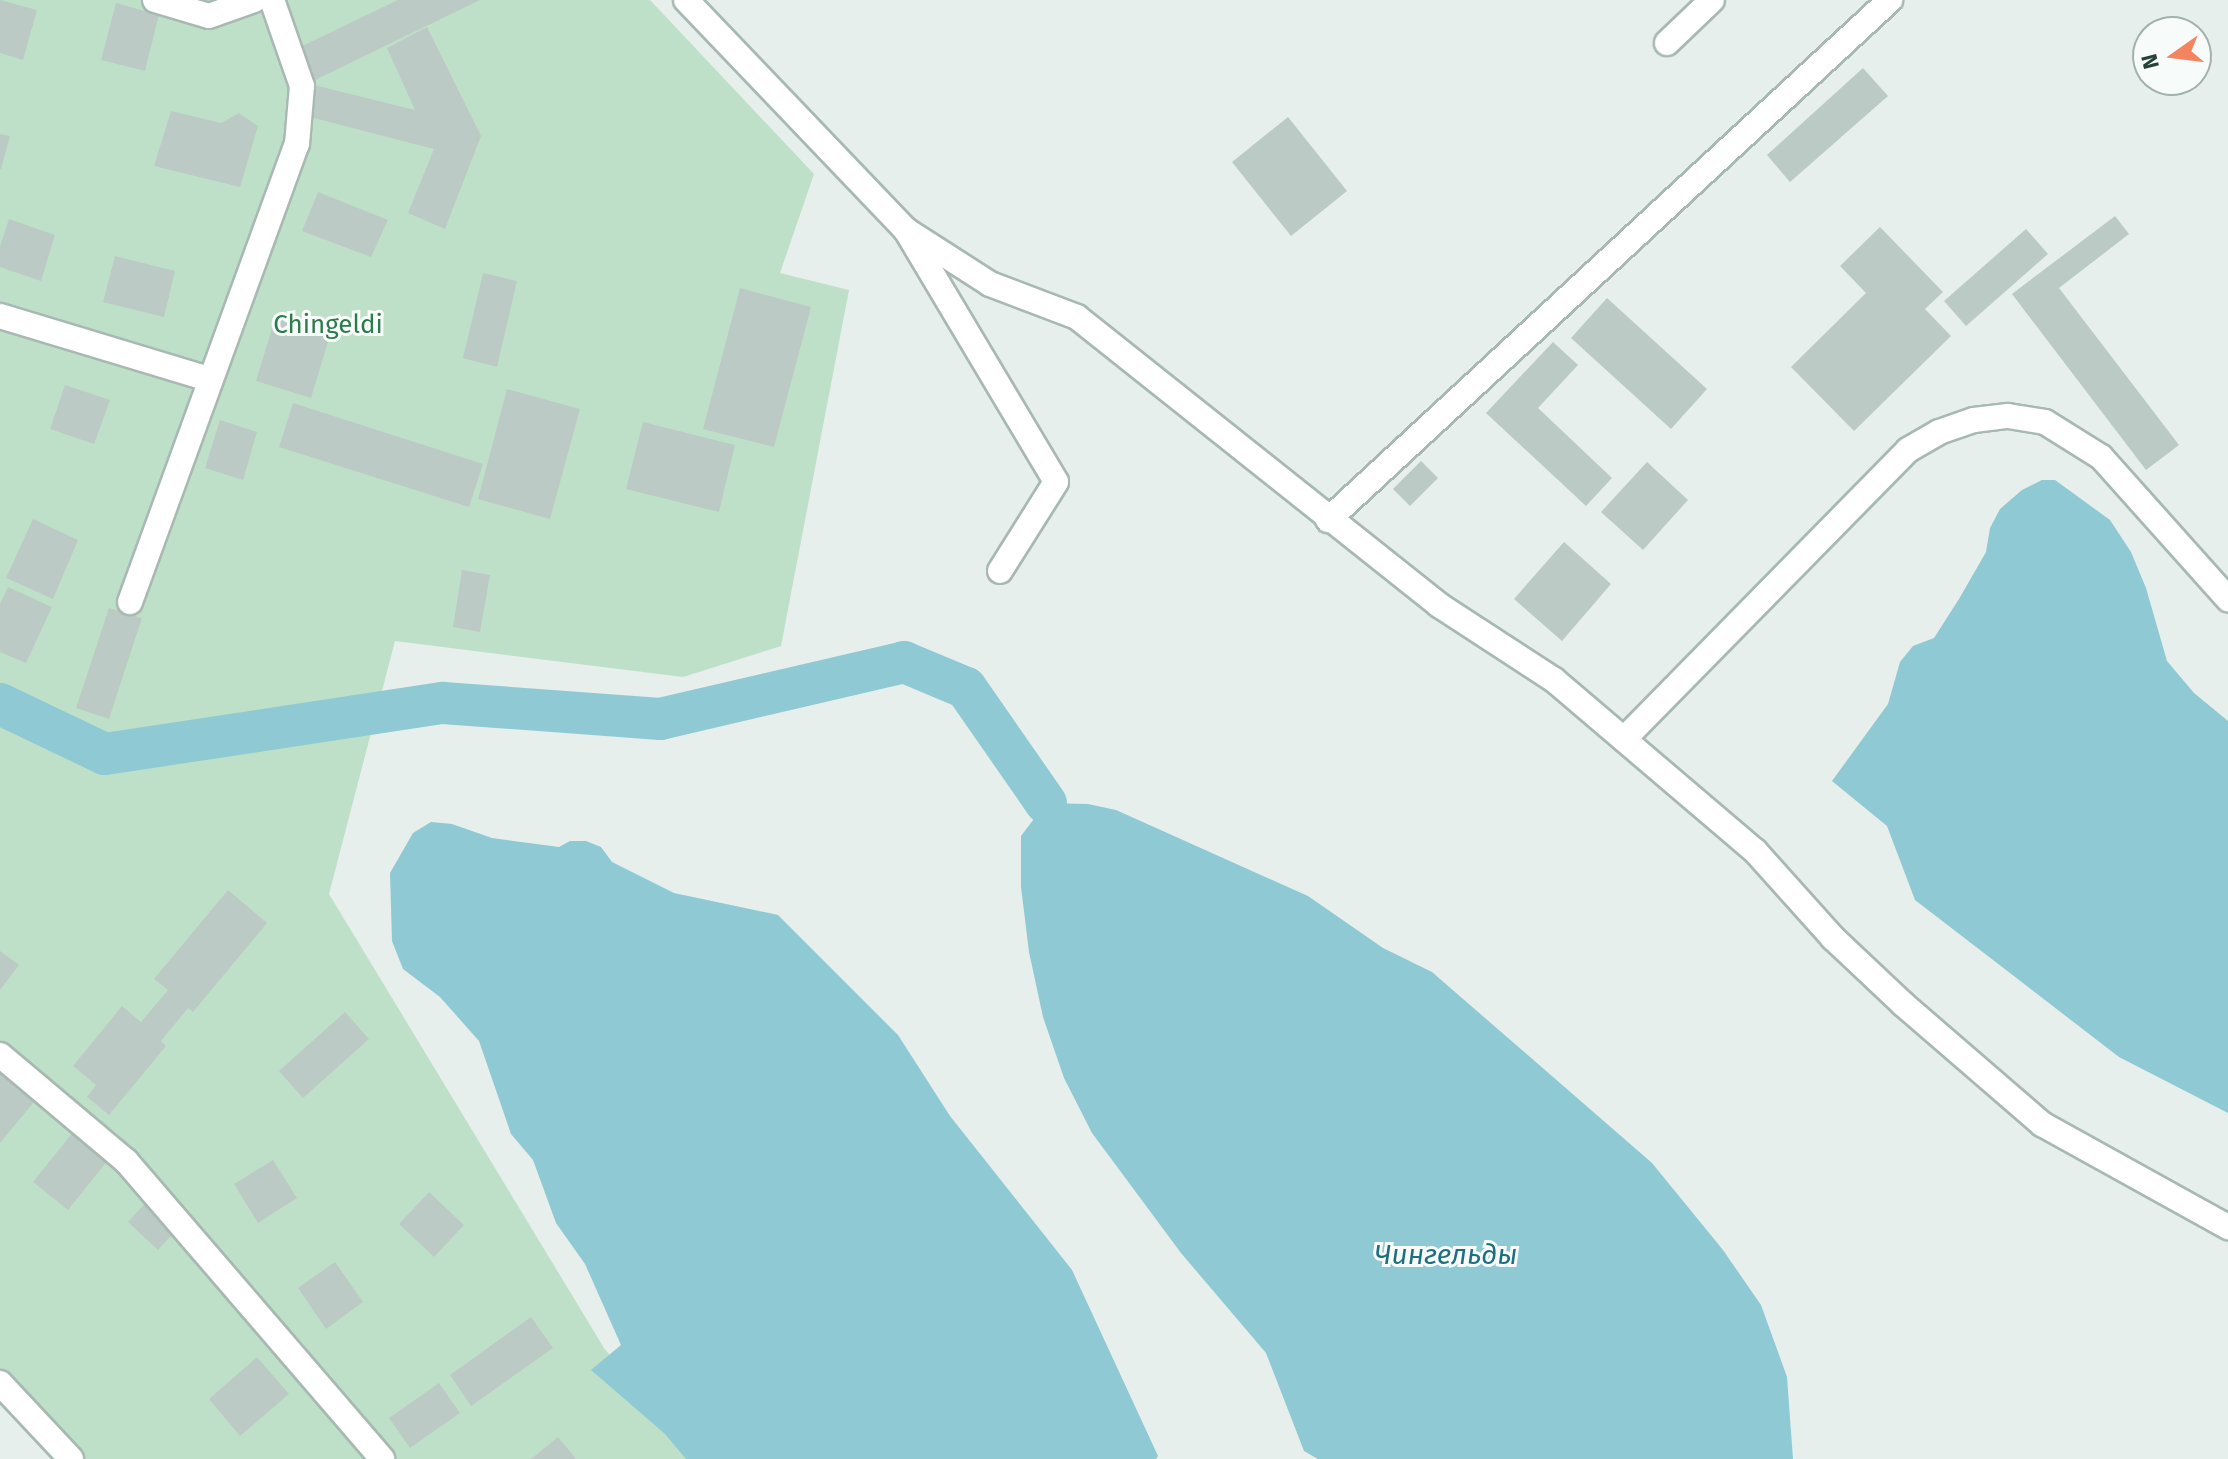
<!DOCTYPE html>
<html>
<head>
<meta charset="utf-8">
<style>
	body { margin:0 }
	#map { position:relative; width:2228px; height:1459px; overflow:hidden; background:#e6efeb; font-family:"Fira Sans",sans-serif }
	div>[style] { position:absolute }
	.green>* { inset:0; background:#bfe0c8 }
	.water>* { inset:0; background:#8ec9d4 }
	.canal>* { height:42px; margin:-21px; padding:0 21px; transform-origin:21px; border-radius:21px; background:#8ec9d4 }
	.building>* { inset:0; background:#bbcac4 }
	.roads { filter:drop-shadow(2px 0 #a8b8b2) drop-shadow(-2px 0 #a8b8b2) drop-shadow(0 2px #a8b8b2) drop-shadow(0 -2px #a8b8b2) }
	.minor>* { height:24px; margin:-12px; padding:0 12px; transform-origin:12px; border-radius:12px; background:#fff }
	span { translate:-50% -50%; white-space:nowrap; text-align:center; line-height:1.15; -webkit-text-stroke:6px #f7fbf9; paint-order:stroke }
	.park-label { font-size:26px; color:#2d7a4b }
	.water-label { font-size:28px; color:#1c6f80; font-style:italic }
	.north { position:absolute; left:2132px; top:16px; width:80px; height:80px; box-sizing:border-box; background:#f7fbf9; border:2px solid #a3b1ad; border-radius:50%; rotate:256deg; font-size:22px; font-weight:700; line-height:32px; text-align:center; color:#24423a }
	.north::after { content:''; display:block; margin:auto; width:28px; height:36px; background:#f4845f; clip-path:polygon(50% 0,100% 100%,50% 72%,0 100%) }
</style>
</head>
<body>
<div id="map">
	<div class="green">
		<div style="clip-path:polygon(0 0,650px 0,814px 174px,780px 273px,849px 290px,781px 646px,683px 677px,395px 641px,329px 894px,604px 1348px,694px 1459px,84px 1459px,43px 1412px,0 1376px)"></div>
	</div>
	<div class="water">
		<div style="clip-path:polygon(2042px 480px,2055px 480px,2110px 520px,2131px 552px,2146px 588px,2167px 661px,2194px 693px,2228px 721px,2228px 1113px,2119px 1057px,1915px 900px,1887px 826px,1832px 781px,1888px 704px,1900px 662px,1913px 646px,1934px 638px,1959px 599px,1986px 552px,1990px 528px,2000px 509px,2022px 490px)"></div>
		<div style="clip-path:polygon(1046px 803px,1088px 804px,1116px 810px,1308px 896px,1383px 948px,1432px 972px,1652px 1163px,1723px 1250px,1761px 1305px,1787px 1377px,1793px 1459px,1318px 1459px,1304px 1451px,1266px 1353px,1181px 1253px,1092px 1133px,1064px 1078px,1043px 1017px,1029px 952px,1021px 887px,1021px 836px)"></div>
		<div style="clip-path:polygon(431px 822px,452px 824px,492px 838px,559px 847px,570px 841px,586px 841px,601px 847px,612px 862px,674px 893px,778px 915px,898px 1035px,950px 1116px,1072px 1270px,1158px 1456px,1156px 1459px,686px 1459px,665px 1434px,591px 1370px,621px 1345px,585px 1264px,556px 1223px,533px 1160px,511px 1134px,479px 1041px,440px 997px,403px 969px,392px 941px,390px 873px,413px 833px)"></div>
	</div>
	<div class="canal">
		<div style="left:0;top:704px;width:116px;rotate:25.5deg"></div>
		<div style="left:105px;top:754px;width:342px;rotate:-8.6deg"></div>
		<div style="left:443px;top:703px;width:218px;rotate:4.2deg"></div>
		<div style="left:660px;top:719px;width:251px;rotate:-13.1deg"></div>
		<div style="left:904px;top:662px;width:67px;rotate:22.8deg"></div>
		<div style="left:966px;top:688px;width:140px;rotate:55.2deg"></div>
	</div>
	<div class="building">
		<div style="clip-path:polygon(0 0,37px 10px,23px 60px,0 53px)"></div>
		<div style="clip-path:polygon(398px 0,480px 0,313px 81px,298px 48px)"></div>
		<div style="clip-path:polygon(116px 3px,159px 15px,145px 71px,101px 60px)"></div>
		<div style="clip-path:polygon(427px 27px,481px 136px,445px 229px,408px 213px,434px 149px,310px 117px,314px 85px,415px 110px,387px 48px)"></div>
		<div style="clip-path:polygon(1863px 68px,1888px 96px,1790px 182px,1767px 155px)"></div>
		<div style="clip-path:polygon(171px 111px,221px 123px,239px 113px,258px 126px,240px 187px,154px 166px)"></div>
		<div style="clip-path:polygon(1288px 117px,1347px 191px,1291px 236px,1232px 162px)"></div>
		<div style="clip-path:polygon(0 134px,10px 136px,1px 169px,0 169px)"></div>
		<div style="clip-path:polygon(318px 192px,388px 220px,371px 257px,302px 231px)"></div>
		<div style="clip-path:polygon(2115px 216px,2129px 234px,2059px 288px,2179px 445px,2146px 470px,2012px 294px)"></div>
		<div style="clip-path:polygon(9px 219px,55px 235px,41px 281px,0 267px,0 246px)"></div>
		<div style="clip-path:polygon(1880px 227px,1943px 292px,1925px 309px,1951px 336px,1854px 431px,1791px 367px,1866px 293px,1840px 266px)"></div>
		<div style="clip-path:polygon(2026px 229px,2048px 254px,1966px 326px,1944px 301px)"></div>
		<div style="clip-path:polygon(115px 256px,175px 271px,164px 317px,103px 302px)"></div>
		<div style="clip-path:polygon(483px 273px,517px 281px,497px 367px,463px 358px)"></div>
		<div style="clip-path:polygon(740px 288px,811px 307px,774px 447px,703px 429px)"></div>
		<div style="clip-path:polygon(1607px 298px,1707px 389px,1671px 429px,1571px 338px)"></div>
		<div style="clip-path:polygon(276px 315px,331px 332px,311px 398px,256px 381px)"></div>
		<div style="clip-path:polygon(1553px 342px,1578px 365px,1538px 408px,1612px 478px,1586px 506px,1486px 413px)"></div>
		<div style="clip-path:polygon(65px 385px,110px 400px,94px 444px,50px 429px)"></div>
		<div style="clip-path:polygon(507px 389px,580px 409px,550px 519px,478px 499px)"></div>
		<div style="clip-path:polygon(293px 403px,483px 464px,469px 507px,279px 447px)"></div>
		<div style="clip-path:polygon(220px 420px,257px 432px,243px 480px,205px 468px)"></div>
		<div style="clip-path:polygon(643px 422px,735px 445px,719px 512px,626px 489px)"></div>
		<div style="clip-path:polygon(1421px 461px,1438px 478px,1410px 506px,1393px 489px)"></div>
		<div style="clip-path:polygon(1647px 462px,1688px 500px,1643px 550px,1601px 512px)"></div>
		<div style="clip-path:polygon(33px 519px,78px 540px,53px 599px,6px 578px)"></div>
		<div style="clip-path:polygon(1564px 542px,1611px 584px,1562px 641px,1514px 599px)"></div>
		<div style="clip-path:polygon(462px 570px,490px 575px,480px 632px,453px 627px)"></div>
		<div style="clip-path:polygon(8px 587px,52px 607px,26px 663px,0 652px,0 604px)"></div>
		<div style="clip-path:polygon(109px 608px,142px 618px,109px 719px,76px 708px)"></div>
		<div style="clip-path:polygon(228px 890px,267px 923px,193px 1012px,188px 1008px,161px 1041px,166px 1046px,109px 1115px,87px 1097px,96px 1085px,73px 1066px,122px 1006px,141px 1022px,168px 990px,154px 979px)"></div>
		<div style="clip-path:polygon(0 951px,19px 965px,0 990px)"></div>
		<div style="clip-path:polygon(345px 1012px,369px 1039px,303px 1098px,279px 1071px)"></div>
		<div style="clip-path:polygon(0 1063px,39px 1096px,0 1143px)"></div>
		<div style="clip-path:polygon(78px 1126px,113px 1154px,68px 1210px,33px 1182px)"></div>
		<div style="clip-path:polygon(273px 1160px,297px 1198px,258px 1223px,234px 1184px)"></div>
		<div style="clip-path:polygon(429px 1192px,464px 1225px,434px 1257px,399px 1224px)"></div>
		<div style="clip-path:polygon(147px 1201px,177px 1229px,158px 1250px,128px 1222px)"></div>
		<div style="clip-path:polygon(335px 1262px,363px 1302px,326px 1329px,298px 1288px)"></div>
		<div style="clip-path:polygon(531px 1317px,553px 1348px,471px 1406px,450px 1375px)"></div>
		<div style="clip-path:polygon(257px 1357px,289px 1394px,240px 1436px,209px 1399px)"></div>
		<div style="clip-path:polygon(439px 1383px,460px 1413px,410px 1448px,389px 1418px)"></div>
		<div style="clip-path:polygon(558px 1437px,576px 1459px,531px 1459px)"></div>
	</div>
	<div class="roads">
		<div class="minor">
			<div style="left:155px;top:0;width:56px;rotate:16.5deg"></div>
			<div style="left:209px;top:16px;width:48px;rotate:-19.6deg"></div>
			<div style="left:686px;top:0;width:318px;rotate:46.3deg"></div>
			<div style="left:906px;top:230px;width:293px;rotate:59.2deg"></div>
			<div style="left:1056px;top:482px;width:105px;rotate:122.2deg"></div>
			<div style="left:1667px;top:43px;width:62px;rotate:-43.7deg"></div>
			<div style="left:906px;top:230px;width:100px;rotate:32.7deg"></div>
			<div style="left:990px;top:284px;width:93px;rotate:20.8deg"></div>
			<div style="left:1077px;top:317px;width:463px;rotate:38.5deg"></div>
			<div style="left:1439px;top:605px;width:137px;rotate:33.1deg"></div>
			<div style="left:1554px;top:680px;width:264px;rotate:40.4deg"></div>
			<div style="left:1755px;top:851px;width:117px;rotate:48.1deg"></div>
			<div style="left:1833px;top:938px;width:96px;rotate:43.3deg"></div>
			<div style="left:1903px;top:1004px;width:184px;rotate:40.8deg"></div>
			<div style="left:2042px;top:1124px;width:213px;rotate:29deg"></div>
			<div style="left:0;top:316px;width:218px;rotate:16.8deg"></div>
			<div style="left:1328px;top:520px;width:766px;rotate:-42.78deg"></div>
			<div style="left:130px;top:602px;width:487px;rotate:-70deg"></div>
			<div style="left:297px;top:144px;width:58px;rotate:-85.1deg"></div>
			<div style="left:302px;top:86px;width:91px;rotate:-109.2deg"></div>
			<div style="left:1624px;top:739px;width:405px;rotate:-45.5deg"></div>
			<div style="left:1908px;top:450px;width:36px;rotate:-30deg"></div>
			<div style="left:1939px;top:432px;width:37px;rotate:-19deg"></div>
			<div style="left:1974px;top:420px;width:34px;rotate:-7deg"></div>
			<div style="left:2008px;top:416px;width:37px;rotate:9deg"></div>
			<div style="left:2045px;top:422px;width:66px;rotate:32deg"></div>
			<div style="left:2101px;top:457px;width:191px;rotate:48.2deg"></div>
			<div style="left:0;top:1055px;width:165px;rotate:40.1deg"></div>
			<div style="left:126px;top:1161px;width:393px;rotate:49.3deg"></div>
			<div style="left:0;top:1383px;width:104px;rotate:46.9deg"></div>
		</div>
	</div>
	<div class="park-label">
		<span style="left:328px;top:325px">Chingeldi</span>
	</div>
	<div class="water-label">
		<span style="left:1446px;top:1255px">Чингельды</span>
	</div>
	<div class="north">N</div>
</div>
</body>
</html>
